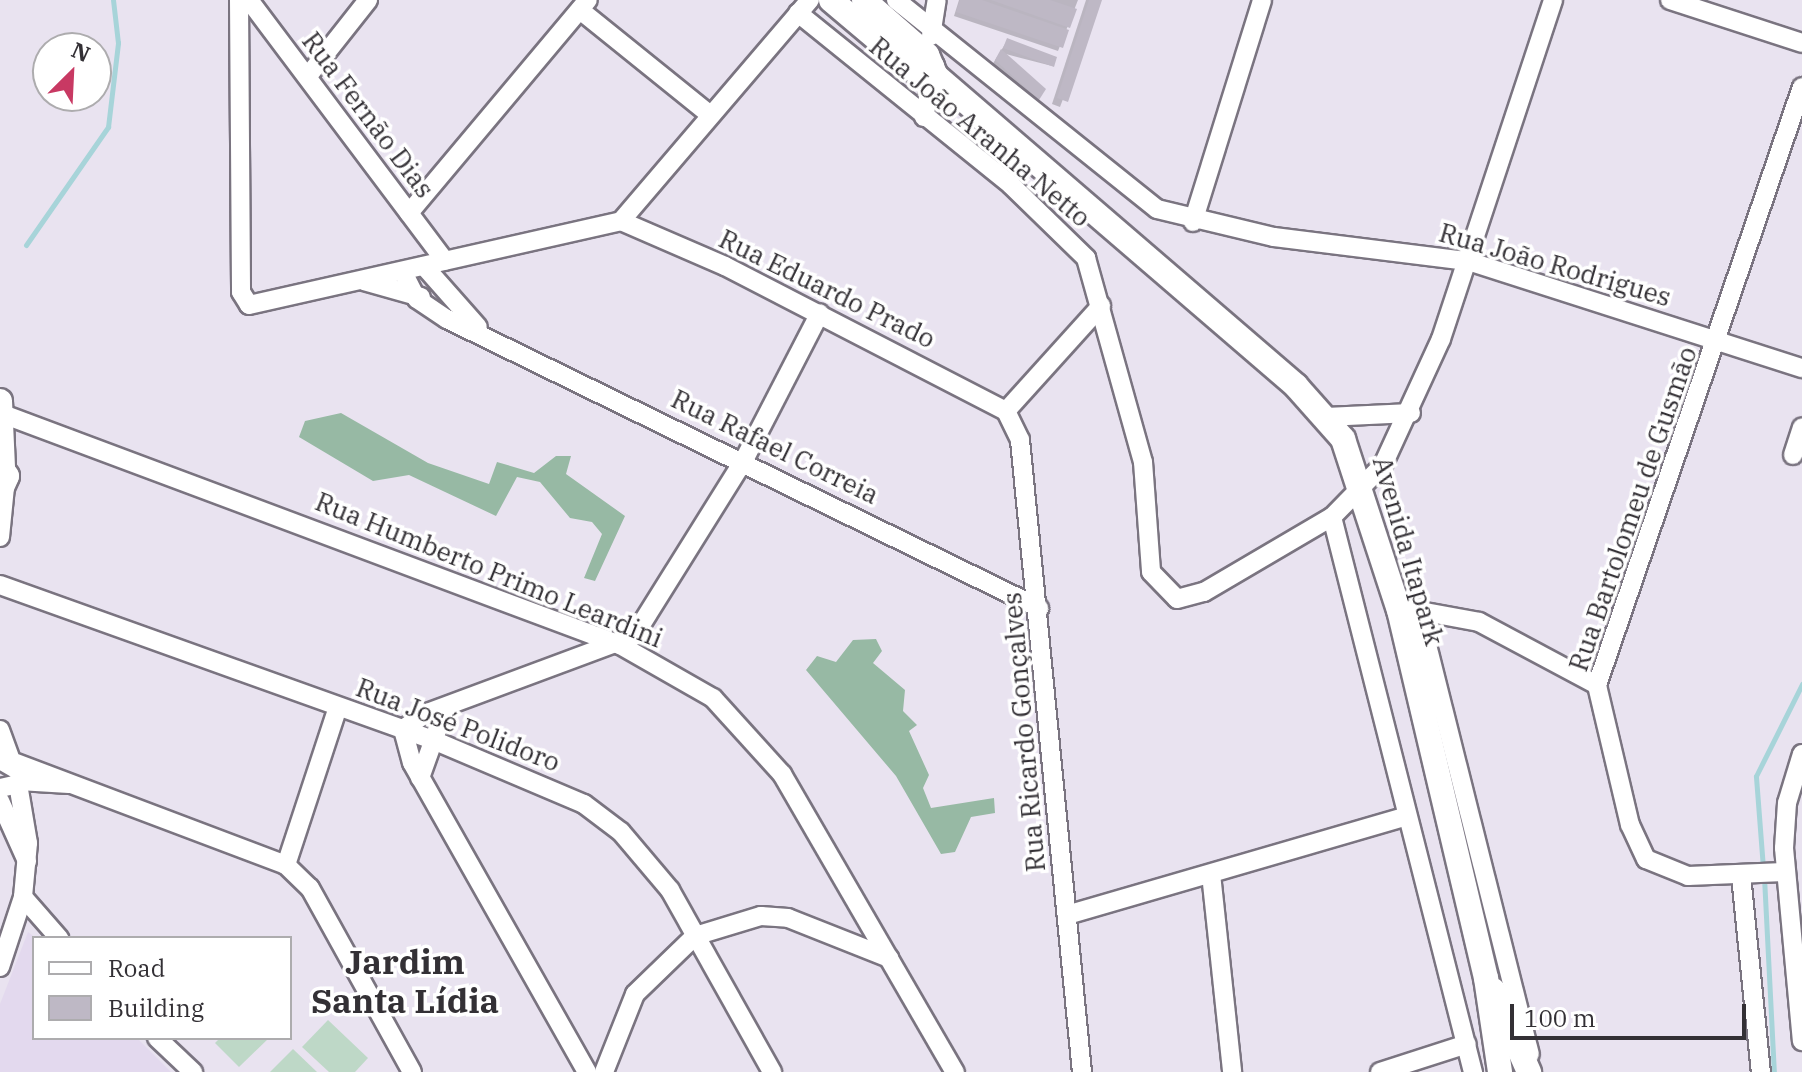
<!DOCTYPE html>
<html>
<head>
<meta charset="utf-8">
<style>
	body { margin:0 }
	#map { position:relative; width:1802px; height:1072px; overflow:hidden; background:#e9e3f0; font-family:"IBM Plex Serif",serif }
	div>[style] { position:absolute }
	.built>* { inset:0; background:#e3d9ee }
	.green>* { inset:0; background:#bed8c7 }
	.forest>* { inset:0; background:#97b9a4 }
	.shadow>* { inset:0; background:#0003 }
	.stream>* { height:5px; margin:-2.5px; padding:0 2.5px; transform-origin:2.5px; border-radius:2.5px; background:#a7d4d9 }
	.building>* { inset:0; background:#beb8c5 }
	.roads { filter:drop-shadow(2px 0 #7a7480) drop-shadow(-2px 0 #7a7480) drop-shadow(0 2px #7a7480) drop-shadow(0 -2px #7a7480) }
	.minor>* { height:18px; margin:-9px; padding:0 9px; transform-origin:9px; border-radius:9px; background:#fff }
	.major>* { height:24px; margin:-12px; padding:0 12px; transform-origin:12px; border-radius:12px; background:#fff }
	span { translate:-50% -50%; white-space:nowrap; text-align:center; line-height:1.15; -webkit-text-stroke:7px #fff; paint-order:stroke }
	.street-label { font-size:26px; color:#333035 }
	.district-label { font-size:34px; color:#333035; font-weight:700 }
	.legend { position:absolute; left:32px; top:936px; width:260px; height:104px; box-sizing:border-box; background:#fff; border:2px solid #adacae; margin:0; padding:10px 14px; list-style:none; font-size:24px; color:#333035 }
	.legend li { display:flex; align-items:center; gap:16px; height:40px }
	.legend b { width:40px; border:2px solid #adacae }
	.north { position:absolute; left:32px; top:32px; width:80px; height:80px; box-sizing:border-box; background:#fff; border:2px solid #adacae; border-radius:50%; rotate:24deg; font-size:22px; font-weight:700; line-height:32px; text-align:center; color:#333035 }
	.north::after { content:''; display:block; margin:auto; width:28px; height:36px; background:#c83963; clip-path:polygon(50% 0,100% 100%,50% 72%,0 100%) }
	.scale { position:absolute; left:1510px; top:1004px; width:236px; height:36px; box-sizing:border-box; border:4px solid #333035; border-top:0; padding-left:10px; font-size:24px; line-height:28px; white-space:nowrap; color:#333035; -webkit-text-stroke:6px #fff; paint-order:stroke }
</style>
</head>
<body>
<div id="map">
	<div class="built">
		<div style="clip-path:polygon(28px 932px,36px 938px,34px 1038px,137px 1038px,171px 1072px,0 1072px,0 1004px)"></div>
	</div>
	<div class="green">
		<div style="clip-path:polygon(328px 1020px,368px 1058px,355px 1072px,329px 1072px,302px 1047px)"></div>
		<div style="clip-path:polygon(220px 1038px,269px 1038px,239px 1067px,215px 1043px)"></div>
		<div style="clip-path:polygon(293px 1049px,317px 1072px,270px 1072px)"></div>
	</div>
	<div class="forest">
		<div style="clip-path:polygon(341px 413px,428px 463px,489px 484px,497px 462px,534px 473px,556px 456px,571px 456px,566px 474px,625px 516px,595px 581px,584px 578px,602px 534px,592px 522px,570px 518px,540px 482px,517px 477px,496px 516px,409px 475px,373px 481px,299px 437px,305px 421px)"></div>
		<div style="clip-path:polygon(876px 639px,882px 651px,873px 663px,905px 690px,903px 711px,917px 725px,909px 731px,929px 775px,923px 788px,931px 808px,994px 798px,995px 813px,971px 817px,955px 852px,941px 854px,896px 776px,806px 670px,817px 656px,836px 662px,853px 640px)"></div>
	</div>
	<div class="shadow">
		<div style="clip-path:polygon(959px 0,1078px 0,1058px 51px,954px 16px)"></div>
		<div style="clip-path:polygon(1086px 0,1100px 0,1060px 107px,1052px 104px)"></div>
		<div style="clip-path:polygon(1007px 41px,1052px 66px,1002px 53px,1044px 89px,1034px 102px,992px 65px)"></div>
	</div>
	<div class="stream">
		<div style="left:26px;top:245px;width:144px;rotate:-55.2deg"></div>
		<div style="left:108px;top:127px;width:85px;rotate:-83.2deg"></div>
		<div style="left:118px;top:43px;width:43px;rotate:-96.6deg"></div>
		<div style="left:1763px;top:868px;width:92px;rotate:-94.4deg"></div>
		<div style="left:1756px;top:776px;width:103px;rotate:-63.4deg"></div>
		<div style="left:1764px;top:877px;width:195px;rotate:87.1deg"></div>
	</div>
	<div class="building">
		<div style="clip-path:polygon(960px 0,982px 0,1069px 30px,1063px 48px,956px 12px)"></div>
		<div style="clip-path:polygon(991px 0,1050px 0,1077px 9px,1070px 28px)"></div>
		<div style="clip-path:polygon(1089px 0,1102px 0,1068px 102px,1057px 98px)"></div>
		<div style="clip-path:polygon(1007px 38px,1057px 57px,1054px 67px,1003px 48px)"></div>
		<div style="clip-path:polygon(1001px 49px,1046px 89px,1039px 100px,995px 60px)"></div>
	</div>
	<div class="roads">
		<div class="minor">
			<div style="left:239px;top:0;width:292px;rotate:89.6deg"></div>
			<div style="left:241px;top:292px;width:15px;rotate:58deg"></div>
			<div style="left:249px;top:305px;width:381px;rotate:-12.7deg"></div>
			<div style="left:621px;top:221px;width:113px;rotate:23.4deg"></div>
			<div style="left:725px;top:266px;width:316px;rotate:27.3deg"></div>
			<div style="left:1006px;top:411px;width:32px;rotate:64deg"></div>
			<div style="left:1020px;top:440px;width:635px;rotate:84.4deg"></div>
			<div style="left:249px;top:0;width:326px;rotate:53.1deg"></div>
			<div style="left:896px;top:0;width:334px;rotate:38.7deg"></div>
			<div style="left:1157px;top:209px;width:120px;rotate:13.5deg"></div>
			<div style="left:1274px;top:237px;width:195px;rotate:7.1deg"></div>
			<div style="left:1468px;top:261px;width:351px;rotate:17.8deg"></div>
			<div style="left:1670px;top:0;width:139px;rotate:18deg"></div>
			<div style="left:580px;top:10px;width:167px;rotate:38.9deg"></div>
			<div style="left:798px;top:13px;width:274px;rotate:38.9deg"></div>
			<div style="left:1011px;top:185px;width:105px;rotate:44.2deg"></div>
			<div style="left:1086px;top:258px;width:212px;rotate:74.4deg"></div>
			<div style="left:1143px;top:462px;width:110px;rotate:85.8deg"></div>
			<div style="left:1151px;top:572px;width:37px;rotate:46deg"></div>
			<div style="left:1177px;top:599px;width:28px;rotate:-15deg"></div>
			<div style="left:1204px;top:592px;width:148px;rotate:-30.4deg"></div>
			<div style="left:1332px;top:517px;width:73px;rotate:-45.6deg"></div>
			<div style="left:1383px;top:465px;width:139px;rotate:-65.3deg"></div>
			<div style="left:1441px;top:339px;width:357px;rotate:-71.7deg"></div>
			<div style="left:931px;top:36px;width:36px;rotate:-81deg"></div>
			<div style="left:308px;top:76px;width:97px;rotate:-51.7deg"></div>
			<div style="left:924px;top:117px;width:53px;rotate:-78.1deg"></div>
			<div style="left:409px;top:213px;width:278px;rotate:-50deg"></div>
			<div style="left:621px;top:221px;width:291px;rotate:-49.5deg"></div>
			<div style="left:1193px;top:222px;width:232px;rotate:-72.7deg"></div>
			<div style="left:424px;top:266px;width:81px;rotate:48.5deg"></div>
			<div style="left:403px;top:272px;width:30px;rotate:63deg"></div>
			<div style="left:417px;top:299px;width:36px;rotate:34deg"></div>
			<div style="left:447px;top:319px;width:659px;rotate:26.02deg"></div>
			<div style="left:364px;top:281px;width:59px;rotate:15.7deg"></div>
			<div style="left:1006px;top:411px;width:142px;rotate:-47.9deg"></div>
			<div style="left:0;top:413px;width:662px;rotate:20.52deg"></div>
			<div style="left:620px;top:645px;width:107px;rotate:29.7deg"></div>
			<div style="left:713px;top:698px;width:103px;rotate:47.8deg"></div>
			<div style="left:782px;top:774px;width:345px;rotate:59.9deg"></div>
			<div style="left:1326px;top:417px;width:85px;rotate:-2.7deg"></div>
			<div style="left:1793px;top:455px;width:29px;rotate:-72deg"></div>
			<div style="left:1332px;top:517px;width:573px;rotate:75.75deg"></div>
			<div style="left:0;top:537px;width:50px;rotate:-84.3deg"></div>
			<div style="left:0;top:585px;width:460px;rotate:19.7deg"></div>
			<div style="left:433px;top:740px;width:164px;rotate:23deg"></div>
			<div style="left:584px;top:804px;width:46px;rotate:37.1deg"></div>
			<div style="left:621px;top:832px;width:76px;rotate:49.8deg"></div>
			<div style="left:670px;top:890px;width:209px;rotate:60.7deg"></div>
			<div style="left:1409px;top:609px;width:71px;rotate:10.5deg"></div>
			<div style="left:1479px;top:622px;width:134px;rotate:28.1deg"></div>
			<div style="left:1418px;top:609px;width:459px;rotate:75.9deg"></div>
			<div style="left:0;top:730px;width:32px;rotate:70deg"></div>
			<div style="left:1802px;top:754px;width:51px;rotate:107deg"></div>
			<div style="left:1787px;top:803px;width:45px;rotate:93.8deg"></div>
			<div style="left:1784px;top:848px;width:194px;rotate:84.7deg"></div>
			<div style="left:0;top:760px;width:24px;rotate:30deg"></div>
			<div style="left:21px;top:772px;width:12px;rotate:104deg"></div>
			<div style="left:18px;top:784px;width:18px;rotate:167deg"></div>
			<div style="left:16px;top:763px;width:289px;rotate:20.7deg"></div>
			<div style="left:286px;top:865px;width:33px;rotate:44deg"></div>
			<div style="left:310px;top:888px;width:210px;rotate:61deg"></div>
			<div style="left:420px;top:778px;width:74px;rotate:-70.3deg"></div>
			<div style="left:19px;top:781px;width:50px;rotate:3.4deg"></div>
			<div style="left:18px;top:784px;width:60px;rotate:80.4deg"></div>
			<div style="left:28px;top:843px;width:54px;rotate:95.3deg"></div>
			<div style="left:23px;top:897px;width:55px;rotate:48.7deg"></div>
			<div style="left:0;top:801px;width:66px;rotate:65.8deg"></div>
			<div style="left:286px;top:865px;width:166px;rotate:-71.8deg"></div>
			<div style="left:1784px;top:872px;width:96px;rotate:177.6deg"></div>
			<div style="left:1688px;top:876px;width:45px;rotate:-158deg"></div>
			<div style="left:1646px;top:859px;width:38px;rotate:-115deg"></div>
			<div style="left:1630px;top:825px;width:144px;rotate:-103.3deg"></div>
			<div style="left:1597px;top:685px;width:632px;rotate:-71.08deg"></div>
			<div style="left:1211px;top:874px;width:199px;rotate:83.9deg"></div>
			<div style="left:1741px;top:876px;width:197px;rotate:84.2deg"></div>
			<div style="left:1067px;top:915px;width:354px;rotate:-16.2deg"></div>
			<div style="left:0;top:967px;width:74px;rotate:-71.8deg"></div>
			<div style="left:157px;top:1038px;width:50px;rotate:43.4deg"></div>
			<div style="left:587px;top:1072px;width:355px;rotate:-119.5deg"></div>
			<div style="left:412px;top:763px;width:35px;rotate:-105deg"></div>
			<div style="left:403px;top:729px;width:29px;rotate:-34deg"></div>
			<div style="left:427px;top:713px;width:221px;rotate:-20.4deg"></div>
			<div style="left:634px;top:636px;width:208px;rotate:-58deg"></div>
			<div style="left:744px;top:460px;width:165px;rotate:-62.7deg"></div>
			<div style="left:604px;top:1072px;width:84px;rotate:-68.3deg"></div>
			<div style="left:635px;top:994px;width:83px;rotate:-44deg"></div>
			<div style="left:695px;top:936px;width:69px;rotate:-16.9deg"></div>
			<div style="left:761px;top:916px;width:27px;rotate:4deg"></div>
			<div style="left:788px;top:918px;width:109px;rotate:21.6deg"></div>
			<div style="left:1380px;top:1072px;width:91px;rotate:-17.8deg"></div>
		</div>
		<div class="major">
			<div style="left:831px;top:0;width:109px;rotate:40.1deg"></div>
			<div style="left:914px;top:70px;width:23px;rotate:15deg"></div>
			<div style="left:864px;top:0;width:84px;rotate:41.1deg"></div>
			<div style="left:927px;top:55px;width:23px;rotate:67deg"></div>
			<div style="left:936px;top:76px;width:475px;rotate:40.7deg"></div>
			<div style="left:1296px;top:386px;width:71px;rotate:48.4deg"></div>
			<div style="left:1343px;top:439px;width:180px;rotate:71.9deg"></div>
			<div style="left:1399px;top:610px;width:378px;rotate:76.7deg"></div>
			<div style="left:1486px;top:978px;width:95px;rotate:81.5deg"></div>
			<div style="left:0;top:401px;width:66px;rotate:87.4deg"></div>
			<div style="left:0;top:465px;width:13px;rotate:58deg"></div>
			<div style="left:7px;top:476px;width:17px;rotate:114deg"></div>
			<div style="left:1493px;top:990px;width:90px;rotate:66.3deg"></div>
		</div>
	</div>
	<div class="street-label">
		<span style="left:368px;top:115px;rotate:53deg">Rua Fernão Dias</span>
		<span style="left:980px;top:132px;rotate:40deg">Rua João Aranha Netto</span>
		<span style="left:1555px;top:265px;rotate:16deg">Rua João Rodrigues</span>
		<span style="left:827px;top:289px;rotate:26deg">Rua Eduardo Prado</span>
		<span style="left:775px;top:447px;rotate:26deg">Rua Rafael Correia</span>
		<span style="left:1633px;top:509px;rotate:-71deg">Rua Bartolomeu de Gusmão</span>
		<span style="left:1408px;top:551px;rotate:74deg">Avenida Itapark</span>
		<span style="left:489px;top:570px;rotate:22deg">Rua Humberto Primo Leardini</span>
		<span style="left:458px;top:725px;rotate:21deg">Rua José Polidoro</span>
		<span style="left:1024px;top:732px;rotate:-95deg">Rua Ricardo Gonçalves</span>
	</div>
	<div class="district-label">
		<span style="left:405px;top:981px">Jardim<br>Santa Lídia</span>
	</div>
	<ul class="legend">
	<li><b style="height:10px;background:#fff"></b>Road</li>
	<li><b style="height:22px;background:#beb8c5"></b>Building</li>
	</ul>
	<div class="north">N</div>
	<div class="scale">100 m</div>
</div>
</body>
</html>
